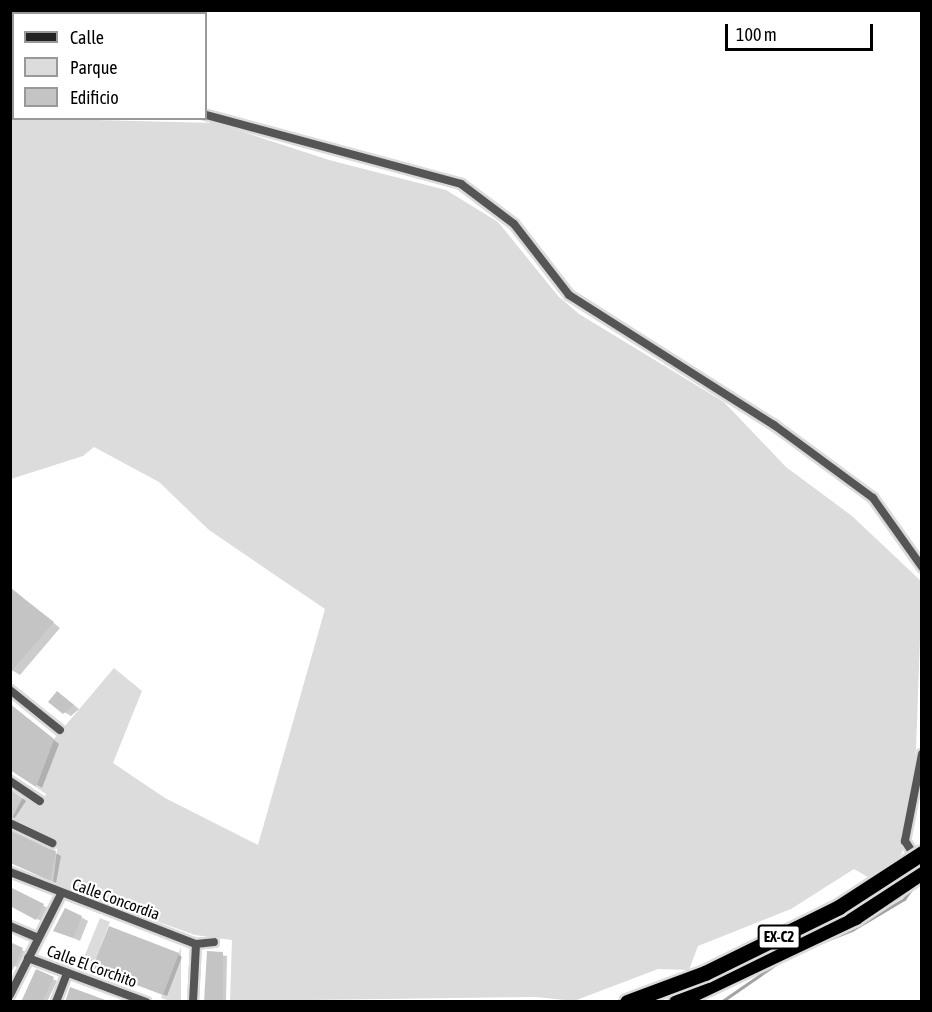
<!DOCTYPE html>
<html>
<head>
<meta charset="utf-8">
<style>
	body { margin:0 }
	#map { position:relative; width:932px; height:1012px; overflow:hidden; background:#fff; font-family:"Asap Condensed",sans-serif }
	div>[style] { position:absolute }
	.green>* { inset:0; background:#dcdcdc }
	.shadow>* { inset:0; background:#0003 }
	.stream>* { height:3px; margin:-1.5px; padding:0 1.5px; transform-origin:1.5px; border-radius:1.5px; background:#a3a3a3 }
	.building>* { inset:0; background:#c4c4c4 }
	.roads { filter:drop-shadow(2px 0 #dbdbdb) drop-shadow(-2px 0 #dbdbdb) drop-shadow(0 2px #dbdbdb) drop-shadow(0 -2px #dbdbdb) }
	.street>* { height:8px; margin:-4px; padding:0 4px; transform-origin:4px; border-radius:4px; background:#555 }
	.secondary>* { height:12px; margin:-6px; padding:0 6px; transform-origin:6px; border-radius:6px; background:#222 }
	.highway>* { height:15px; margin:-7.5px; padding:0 7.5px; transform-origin:7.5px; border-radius:7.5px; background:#000 }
	.bridges { filter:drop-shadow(2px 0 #dbdbdb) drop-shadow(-2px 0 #dbdbdb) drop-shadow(0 2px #dbdbdb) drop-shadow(0 -2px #dbdbdb) }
	.highway-bridge>* { height:15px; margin:-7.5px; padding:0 7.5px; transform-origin:7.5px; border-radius:7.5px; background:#000 }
	span { translate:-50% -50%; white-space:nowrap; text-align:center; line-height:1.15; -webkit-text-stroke:4.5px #fff; paint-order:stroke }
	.shield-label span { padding:2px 4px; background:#fff; border:2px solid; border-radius:4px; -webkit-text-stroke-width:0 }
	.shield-label { font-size:15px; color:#000; font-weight:700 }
	.street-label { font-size:16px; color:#000 }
	.frame { position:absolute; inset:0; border:12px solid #000; pointer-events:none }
	.legend { position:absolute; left:12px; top:12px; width:195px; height:108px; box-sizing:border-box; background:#fff; border:2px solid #999; margin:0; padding:8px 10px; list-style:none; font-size:18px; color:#000 }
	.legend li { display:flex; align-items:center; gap:12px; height:30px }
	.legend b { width:30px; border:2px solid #999 }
	.scale { position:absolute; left:725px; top:24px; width:148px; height:27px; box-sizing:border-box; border:3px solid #000; border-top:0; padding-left:8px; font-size:18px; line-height:21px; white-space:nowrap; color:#000; -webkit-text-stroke:4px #fff; paint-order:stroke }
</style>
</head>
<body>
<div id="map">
	<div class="green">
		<div style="clip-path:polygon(15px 118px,216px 123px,329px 160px,446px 190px,498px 222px,558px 296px,579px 314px,724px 402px,786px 467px,852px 516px,922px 582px,916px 749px,902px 853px,892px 867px,873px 880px,854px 869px,791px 909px,698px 946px,689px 970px,658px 969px,574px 1001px,536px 997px,230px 1001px,232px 940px,195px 935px,53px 884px,58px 842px,12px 818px,24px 795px,42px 804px,46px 794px,36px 787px,54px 739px,114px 668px,142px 691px,113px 763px,165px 798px,258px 845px,325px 609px,209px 530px,159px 482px,94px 447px,83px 456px,11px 479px,11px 121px)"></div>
		<div style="clip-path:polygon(100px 918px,110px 922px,91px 971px,80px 967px)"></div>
		<div style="clip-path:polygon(181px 947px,181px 1001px,170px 1001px,161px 998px)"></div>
	</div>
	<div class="shadow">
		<div style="clip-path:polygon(10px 587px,60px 628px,20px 675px,10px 669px)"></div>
		<div style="clip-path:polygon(64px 697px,79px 709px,71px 716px,64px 712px)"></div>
		<div style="clip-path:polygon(10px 704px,59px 744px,42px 788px,10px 767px)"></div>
		<div style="clip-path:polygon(10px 789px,26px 801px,10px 825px)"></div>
		<div style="clip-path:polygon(10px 829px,61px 856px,56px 883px,10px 863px)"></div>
		<div style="clip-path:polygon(10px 889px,48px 908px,41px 921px,10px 905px)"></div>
		<div style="clip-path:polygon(81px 917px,88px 921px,80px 941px,55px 930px)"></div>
		<div style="clip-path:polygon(10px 944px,26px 952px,19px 968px,10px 964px)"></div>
		<div style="clip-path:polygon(209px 953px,227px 956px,226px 1002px,206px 1002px)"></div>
		<div style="clip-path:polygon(178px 954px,182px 957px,167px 996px,98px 970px)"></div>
		<div style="clip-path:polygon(37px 971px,57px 981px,47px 1002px,23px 1002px)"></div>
	</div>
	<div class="stream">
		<div style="left:52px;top:14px;width:10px;rotate:-24deg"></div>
		<div style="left:10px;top:53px;width:6px;rotate:-45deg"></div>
		<div style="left:922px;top:816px;width:31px;rotate:90deg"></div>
		<div style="left:806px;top:948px;width:49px;rotate:-21.4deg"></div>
		<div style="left:852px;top:930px;width:61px;rotate:-30.8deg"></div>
		<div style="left:904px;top:899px;width:19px;rotate:-54deg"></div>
		<div style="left:721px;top:1002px;width:79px;rotate:-34.7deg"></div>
	</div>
	<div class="building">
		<div style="clip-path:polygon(10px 588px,54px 622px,10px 673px)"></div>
		<div style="clip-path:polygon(57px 691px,74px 705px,63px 714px,48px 702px)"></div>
		<div style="clip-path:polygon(10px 704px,54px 739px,36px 787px,10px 770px)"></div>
		<div style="clip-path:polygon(10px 830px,56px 851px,50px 881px,10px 862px)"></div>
		<div style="clip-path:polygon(10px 887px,44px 904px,36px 920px,10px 906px)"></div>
		<div style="clip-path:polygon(65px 908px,82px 916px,73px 938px,53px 931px)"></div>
		<div style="clip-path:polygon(109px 926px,179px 953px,163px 995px,92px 968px)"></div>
		<div style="clip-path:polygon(10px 942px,23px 948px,10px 975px)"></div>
		<div style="clip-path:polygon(207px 951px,223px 952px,223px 1002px,204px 1002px)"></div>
		<div style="clip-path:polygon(36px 969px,54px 977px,42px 1002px,21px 1002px)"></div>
		<div style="clip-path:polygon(70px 987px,108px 1001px,107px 1002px,65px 1002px)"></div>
	</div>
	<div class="roads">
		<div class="street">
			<div style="left:206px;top:115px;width:264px;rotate:15.1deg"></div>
			<div style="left:461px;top:184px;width:66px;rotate:37deg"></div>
			<div style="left:514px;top:224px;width:90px;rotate:52.2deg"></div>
			<div style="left:569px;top:295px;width:243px;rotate:32.4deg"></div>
			<div style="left:774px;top:425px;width:123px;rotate:36.4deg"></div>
			<div style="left:873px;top:498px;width:85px;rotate:54.6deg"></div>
			<div style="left:10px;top:690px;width:64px;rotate:38.7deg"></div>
			<div style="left:922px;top:754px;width:89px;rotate:101.1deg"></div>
			<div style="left:905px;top:841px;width:31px;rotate:57deg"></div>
			<div style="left:10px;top:781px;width:36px;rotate:34deg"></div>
			<div style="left:10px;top:823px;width:47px;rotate:25.5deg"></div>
			<div style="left:10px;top:872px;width:199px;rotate:21.2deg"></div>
			<div style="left:196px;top:944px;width:18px;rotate:-6deg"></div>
			<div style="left:10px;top:926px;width:30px;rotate:23deg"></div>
			<div style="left:28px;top:958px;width:126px;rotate:20.4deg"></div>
			<div style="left:10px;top:995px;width:113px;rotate:-63.2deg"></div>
			<div style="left:56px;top:1002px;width:31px;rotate:-69deg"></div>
			<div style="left:193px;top:1002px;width:58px;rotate:-87deg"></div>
		</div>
		<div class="secondary">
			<div style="left:111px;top:14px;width:6px;rotate:-45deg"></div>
			<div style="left:10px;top:93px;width:5px;rotate:37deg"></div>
			<div style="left:10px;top:113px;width:6px;rotate:-51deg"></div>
		</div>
		<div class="highway">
			<div style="left:676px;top:1002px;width:198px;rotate:-25.4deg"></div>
			<div style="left:855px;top:917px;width:81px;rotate:-33.9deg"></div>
		</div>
	</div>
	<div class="bridges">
		<div class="highway-bridge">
			<div style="left:627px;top:1002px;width:83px;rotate:-20.4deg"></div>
			<div style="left:705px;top:973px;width:149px;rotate:-26.2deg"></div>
			<div style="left:839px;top:907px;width:99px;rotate:-33deg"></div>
		</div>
	</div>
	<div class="shield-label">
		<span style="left:779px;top:937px">EX-C2</span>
	</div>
	<div class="street-label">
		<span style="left:116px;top:899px;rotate:20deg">Calle Concordia</span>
		<span style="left:92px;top:966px;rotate:20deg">Calle El Corchito</span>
	</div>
	<div class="frame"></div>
	<ul class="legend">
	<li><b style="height:8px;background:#222"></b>Calle</li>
	<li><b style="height:16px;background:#dcdcdc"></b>Parque</li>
	<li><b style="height:16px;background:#c4c4c4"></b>Edificio</li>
	</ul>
	<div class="scale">100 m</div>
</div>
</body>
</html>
